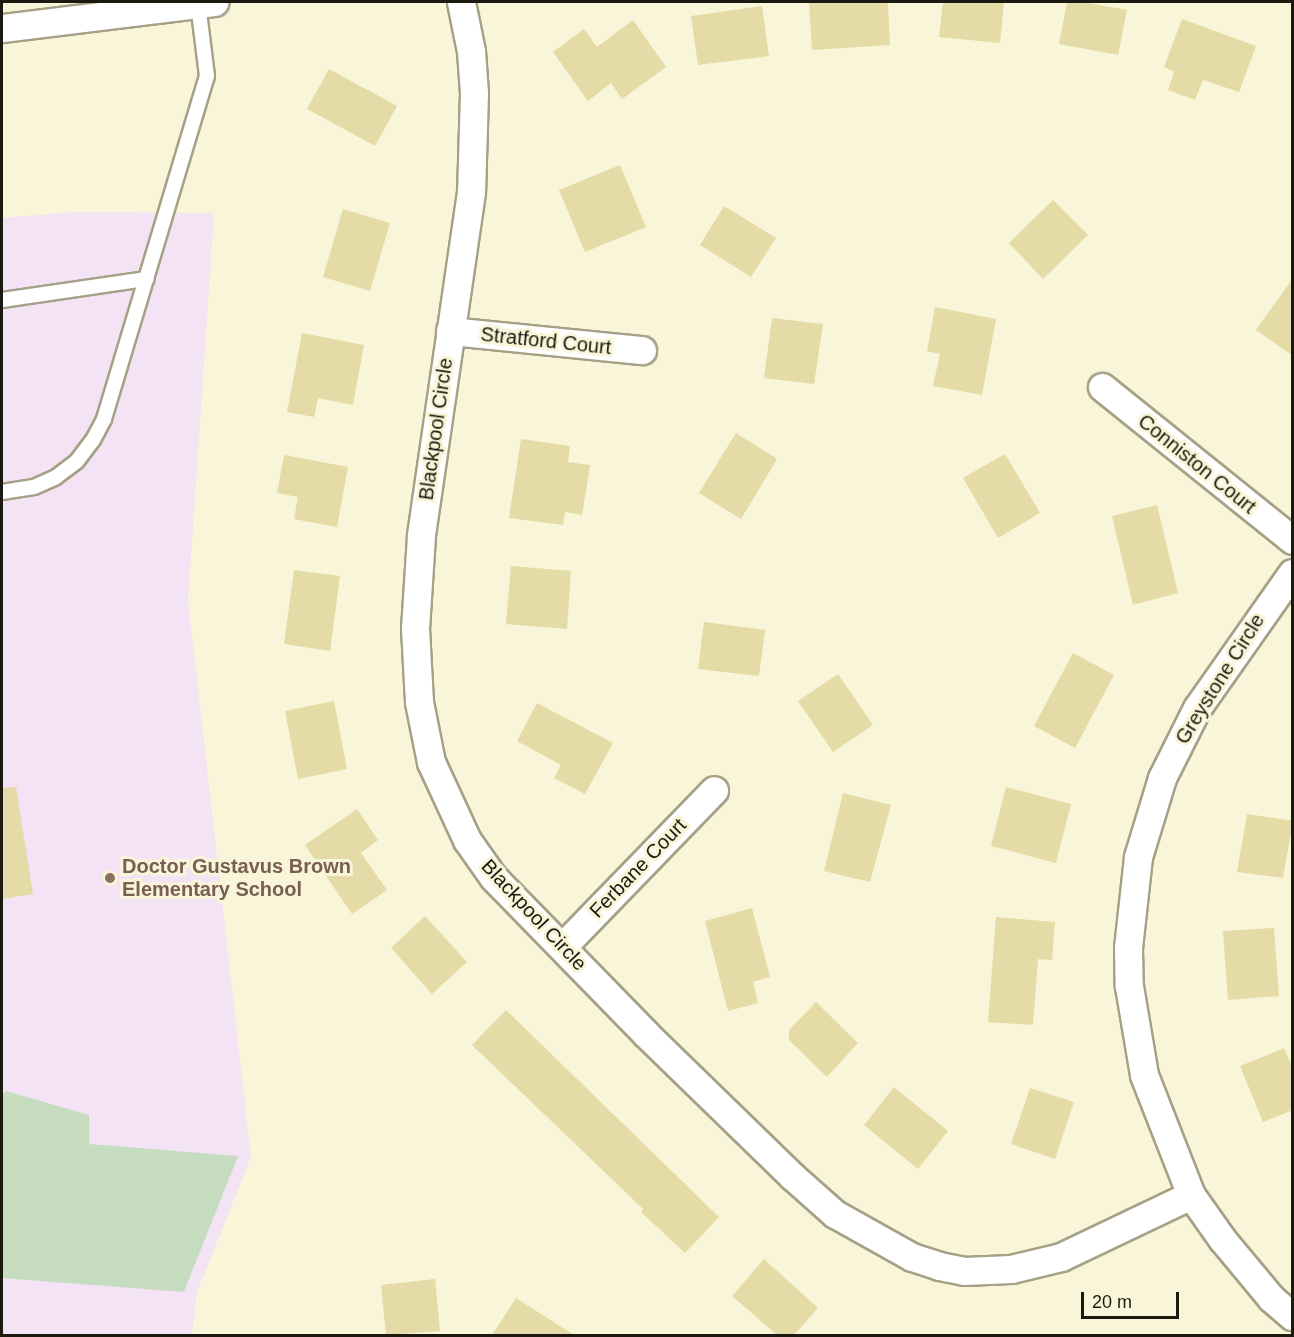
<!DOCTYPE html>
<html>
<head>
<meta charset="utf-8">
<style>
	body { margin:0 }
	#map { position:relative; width:1294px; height:1337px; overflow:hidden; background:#f9f5d8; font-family:Arial,sans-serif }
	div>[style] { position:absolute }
	.education>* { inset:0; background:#f4e3f5 }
	.green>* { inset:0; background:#c5ddbe }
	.building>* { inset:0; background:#e4dba6 }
	.roads { filter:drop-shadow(2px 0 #a5a086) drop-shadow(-2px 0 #a5a086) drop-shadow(0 2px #a5a086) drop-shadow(0 -2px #a5a086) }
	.lane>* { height:14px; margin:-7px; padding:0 7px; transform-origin:7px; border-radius:7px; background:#fff }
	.street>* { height:27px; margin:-13.5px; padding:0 13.5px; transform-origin:13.5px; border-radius:13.5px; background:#fff }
	.dots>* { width:16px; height:16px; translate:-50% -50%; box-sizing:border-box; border:3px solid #f9f5d8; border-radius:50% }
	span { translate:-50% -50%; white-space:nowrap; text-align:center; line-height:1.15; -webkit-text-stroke:6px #f9f5d8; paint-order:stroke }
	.street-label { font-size:20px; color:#1c1a10 }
	.education-label { font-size:20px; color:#785e54; font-weight:700 }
	.left { translate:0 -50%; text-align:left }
	.frame { position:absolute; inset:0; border:3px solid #1c1a10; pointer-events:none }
	.scale { position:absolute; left:1081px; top:1292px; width:98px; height:27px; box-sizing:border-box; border:3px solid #1c1a10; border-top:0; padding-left:8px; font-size:18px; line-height:21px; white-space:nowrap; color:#1c1a10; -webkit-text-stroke:4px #f9f5d8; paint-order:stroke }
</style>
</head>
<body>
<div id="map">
	<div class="education">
		<div style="clip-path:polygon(75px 212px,214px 213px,188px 600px,251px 1157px,197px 1292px,192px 1335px,2px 1336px,2px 218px)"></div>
	</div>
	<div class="green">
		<div style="clip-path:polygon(6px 1091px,89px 1115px,89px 1144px,238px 1156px,184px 1292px,2px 1278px,2px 1095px)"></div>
	</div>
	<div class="building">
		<div style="clip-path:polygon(809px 2px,888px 2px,890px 45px,812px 50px)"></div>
		<div style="clip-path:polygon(943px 2px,1004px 2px,1000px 43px,939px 37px)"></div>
		<div style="clip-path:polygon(1067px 2px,1083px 2px,1127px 10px,1118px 55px,1059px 44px)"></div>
		<div style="clip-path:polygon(762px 6px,769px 56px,698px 65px,691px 16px)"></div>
		<div style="clip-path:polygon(1182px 19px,1256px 46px,1239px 92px,1203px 80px,1195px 100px,1168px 90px,1174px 72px,1164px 67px)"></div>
		<div style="clip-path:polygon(633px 20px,666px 67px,622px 99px,611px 83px,588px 101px,553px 52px,584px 29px,597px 47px)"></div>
		<div style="clip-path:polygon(329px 69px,397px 106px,375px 146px,307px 109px)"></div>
		<div style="clip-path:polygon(620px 165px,646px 227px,585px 252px,559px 190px)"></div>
		<div style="clip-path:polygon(1053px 200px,1088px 235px,1043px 279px,1009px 243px)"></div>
		<div style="clip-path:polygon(724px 206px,776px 238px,751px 277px,700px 245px)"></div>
		<div style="clip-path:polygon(343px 209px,390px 223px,370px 291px,323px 277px)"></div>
		<div style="clip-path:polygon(1293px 278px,1293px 356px,1256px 330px)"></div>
		<div style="clip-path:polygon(935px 307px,996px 319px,982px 395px,933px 386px,940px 354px,927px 351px)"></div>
		<div style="clip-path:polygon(772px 318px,823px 324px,814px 384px,764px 378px)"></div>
		<div style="clip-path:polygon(302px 333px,364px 345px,353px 405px,318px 398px,314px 417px,287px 412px)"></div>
		<div style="clip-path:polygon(736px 433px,777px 459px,741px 519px,699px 493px)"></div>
		<div style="clip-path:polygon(521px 439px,570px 446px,568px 462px,590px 465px,582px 515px,565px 512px,563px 525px,509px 518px)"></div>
		<div style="clip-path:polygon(1005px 454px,1040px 513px,998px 538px,963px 478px)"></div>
		<div style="clip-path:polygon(284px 455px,348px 467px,337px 527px,294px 519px,298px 497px,277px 493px)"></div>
		<div style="clip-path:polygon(1157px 505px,1178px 593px,1133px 605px,1112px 516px)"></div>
		<div style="clip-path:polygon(511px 566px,571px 571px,567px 629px,506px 624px)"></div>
		<div style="clip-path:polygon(294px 570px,340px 576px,330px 651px,284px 644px)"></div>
		<div style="clip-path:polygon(704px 622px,765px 630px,759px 676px,698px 669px)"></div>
		<div style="clip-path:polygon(1073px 653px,1114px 675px,1075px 748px,1034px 726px)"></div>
		<div style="clip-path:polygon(838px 674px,873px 725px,833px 752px,798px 701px)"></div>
		<div style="clip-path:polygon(334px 701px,347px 769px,298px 779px,285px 711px)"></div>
		<div style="clip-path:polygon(537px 703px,613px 743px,585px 794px,554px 778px,561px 765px,517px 741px)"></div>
		<div style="clip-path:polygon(16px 787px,33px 894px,2px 899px,2px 788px)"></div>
		<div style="clip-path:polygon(1006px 787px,1071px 804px,1056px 863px,991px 846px)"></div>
		<div style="clip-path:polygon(843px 793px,891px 805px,870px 882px,824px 871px)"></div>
		<div style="clip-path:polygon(357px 809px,378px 840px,361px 853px,387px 890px,352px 914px,305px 845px)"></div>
		<div style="clip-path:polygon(1247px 814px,1293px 821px,1283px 878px,1237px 872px)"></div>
		<div style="clip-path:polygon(752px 908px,770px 977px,753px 982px,758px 1003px,728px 1011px,705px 921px)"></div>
		<div style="clip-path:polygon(425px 916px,467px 962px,432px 994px,391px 948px)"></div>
		<div style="clip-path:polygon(996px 917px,1055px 922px,1052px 960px,1038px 959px,1033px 1025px,988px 1022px)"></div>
		<div style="clip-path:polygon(1274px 928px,1279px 996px,1228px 1000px,1223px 931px)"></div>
		<div style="clip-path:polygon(816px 1002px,858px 1043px,827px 1077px,789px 1040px,789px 1030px)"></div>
		<div style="clip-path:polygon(506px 1010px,719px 1217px,685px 1253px,641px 1212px,643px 1209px,472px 1045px)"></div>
		<div style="clip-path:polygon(1284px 1048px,1293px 1069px,1293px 1110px,1263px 1122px,1240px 1066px)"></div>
		<div style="clip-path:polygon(894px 1087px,948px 1131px,918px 1169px,864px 1125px)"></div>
		<div style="clip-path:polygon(1030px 1088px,1074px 1102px,1055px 1159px,1011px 1144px)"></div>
		<div style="clip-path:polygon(764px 1259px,818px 1308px,794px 1335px,777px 1335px,732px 1296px)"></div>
		<div style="clip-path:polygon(435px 1279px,440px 1331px,386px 1335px,381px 1285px)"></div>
		<div style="clip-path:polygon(516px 1298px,574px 1335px,492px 1335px)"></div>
	</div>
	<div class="roads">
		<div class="lane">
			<div style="left:2px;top:300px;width:146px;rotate:-8.3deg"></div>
			<div style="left:146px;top:279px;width:212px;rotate:-73.3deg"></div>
			<div style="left:207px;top:76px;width:73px;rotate:-97.1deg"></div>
			<div style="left:2px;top:492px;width:32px;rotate:-9deg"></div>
			<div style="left:34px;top:487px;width:24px;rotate:-24deg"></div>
			<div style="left:56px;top:477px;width:26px;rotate:-37deg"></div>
			<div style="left:77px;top:461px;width:26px;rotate:-53deg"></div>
			<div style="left:93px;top:440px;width:24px;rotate:-62deg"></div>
			<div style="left:104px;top:419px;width:146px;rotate:-73.3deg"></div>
		</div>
		<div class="street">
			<div style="left:461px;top:2px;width:50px;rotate:78.5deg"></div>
			<div style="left:471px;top:51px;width:42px;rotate:85.9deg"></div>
			<div style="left:474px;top:93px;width:99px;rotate:91.7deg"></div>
			<div style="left:471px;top:192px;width:348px;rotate:98.3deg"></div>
			<div style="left:421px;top:536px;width:92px;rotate:93.7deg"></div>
			<div style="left:415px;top:628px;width:74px;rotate:86.9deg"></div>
			<div style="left:419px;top:702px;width:61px;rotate:78.7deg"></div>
			<div style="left:431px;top:762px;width:86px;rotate:65.2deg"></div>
			<div style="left:467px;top:840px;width:45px;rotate:54.9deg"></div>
			<div style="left:493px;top:877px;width:219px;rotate:45.7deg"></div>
			<div style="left:646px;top:1034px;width:204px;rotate:44.2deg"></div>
			<div style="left:792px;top:1176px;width:57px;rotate:41.5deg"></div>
			<div style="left:835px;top:1214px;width:88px;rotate:29.2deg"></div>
			<div style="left:912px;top:1257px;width:28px;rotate:18deg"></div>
			<div style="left:939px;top:1266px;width:25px;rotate:11deg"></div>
			<div style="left:964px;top:1271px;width:47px;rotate:-2.4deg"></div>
			<div style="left:1011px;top:1269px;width:51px;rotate:-13.5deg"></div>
			<div style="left:1061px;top:1257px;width:144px;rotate:-25.5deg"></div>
			<div style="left:2px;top:28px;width:214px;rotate:-7deg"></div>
			<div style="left:450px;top:331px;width:193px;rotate:5.7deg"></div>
			<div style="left:1102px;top:387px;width:244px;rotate:38.8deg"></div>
			<div style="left:1292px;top:573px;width:165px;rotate:125.1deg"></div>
			<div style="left:1197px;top:708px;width:78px;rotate:116.6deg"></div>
			<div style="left:1162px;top:778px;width:83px;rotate:106.9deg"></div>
			<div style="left:1138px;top:857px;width:91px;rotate:96.3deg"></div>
			<div style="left:1128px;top:947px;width:39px;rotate:89deg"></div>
			<div style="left:1129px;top:986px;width:90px;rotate:80.4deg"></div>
			<div style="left:1144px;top:1075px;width:129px;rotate:68.6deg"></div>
			<div style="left:1191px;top:1195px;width:54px;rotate:54.8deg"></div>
			<div style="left:1222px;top:1239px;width:77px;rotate:50.3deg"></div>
			<div style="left:1271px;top:1298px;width:28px;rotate:41deg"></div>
			<div style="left:563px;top:946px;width:217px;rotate:-45.9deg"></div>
		</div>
	</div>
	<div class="dots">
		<div style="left:110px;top:878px;background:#8d6e63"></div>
	</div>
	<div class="street-label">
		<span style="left:546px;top:341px;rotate:6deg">Stratford Court</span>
		<span style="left:436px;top:429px;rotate:-82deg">Blackpool Circle</span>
		<span style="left:1197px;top:464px;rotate:39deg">Conniston Court</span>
		<span style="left:1220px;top:679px;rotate:-58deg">Greystone Circle</span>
		<span style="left:638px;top:868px;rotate:-46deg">Ferbane Court</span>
		<span style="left:534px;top:915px;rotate:47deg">Blackpool Circle</span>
	</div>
	<div class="education-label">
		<span class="left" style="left:122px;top:878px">Doctor Gustavus Brown<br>Elementary School</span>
	</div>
	<div class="frame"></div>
	<div class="scale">20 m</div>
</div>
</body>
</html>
